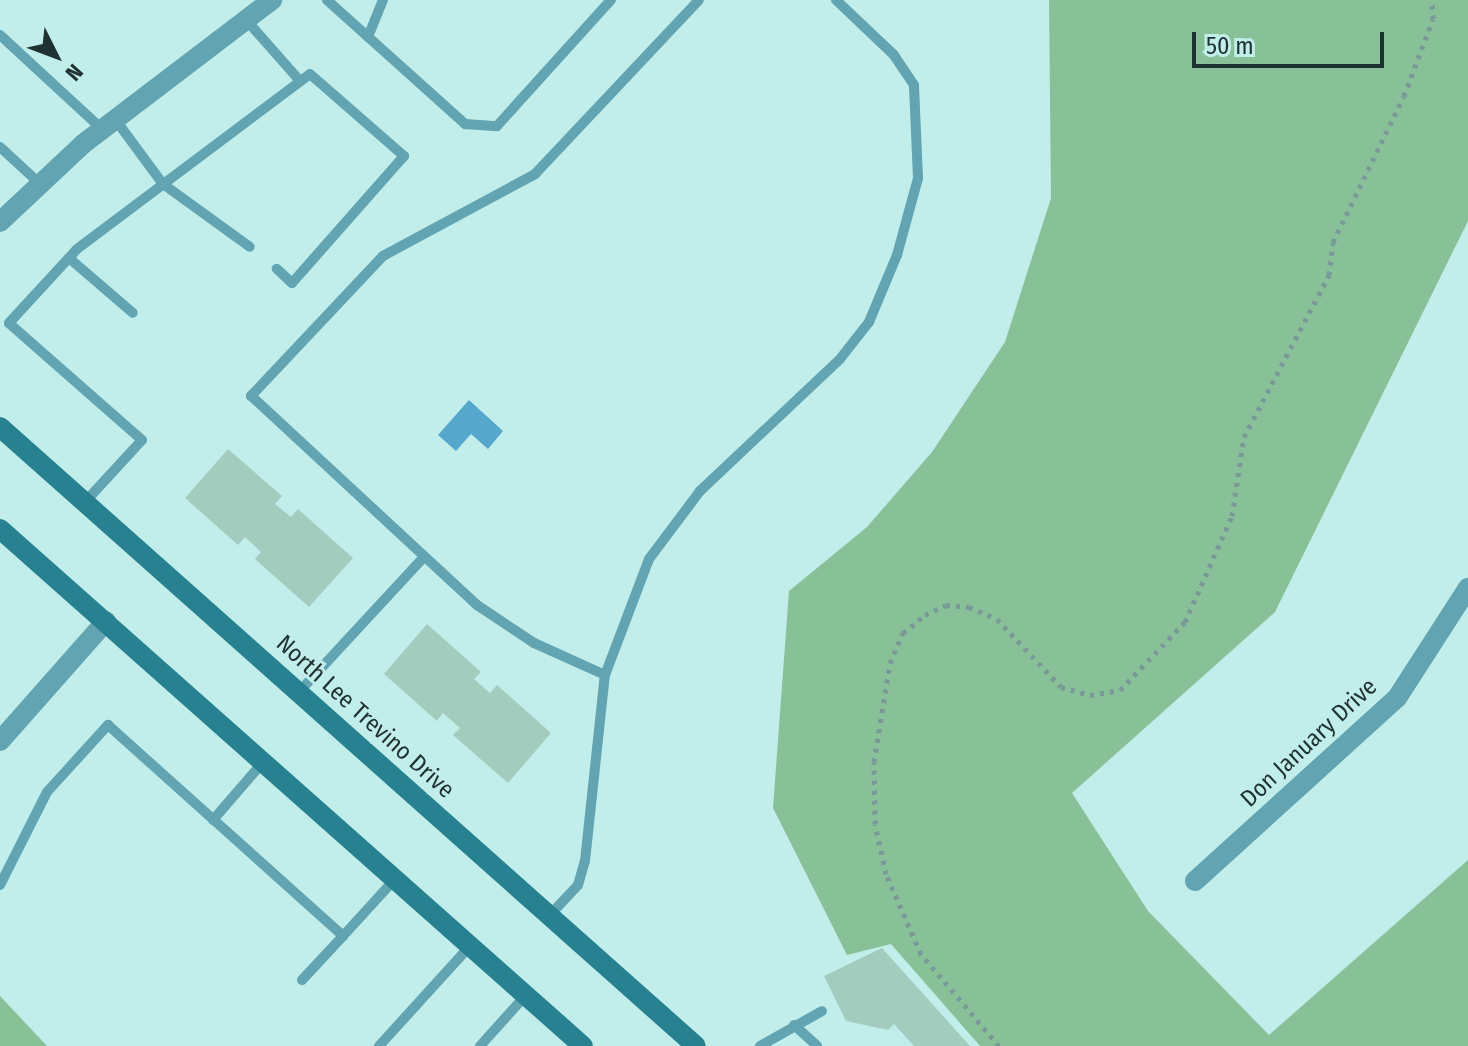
<!DOCTYPE html>
<html>
<head>
<meta charset="utf-8">
<style>
	body { margin:0 }
	#map { position:relative; width:1468px; height:1046px; overflow:hidden; background:#c1eeeb; font-family:"Fira Sans Condensed",sans-serif }
	div>[style] { position:absolute }
	.green>* { inset:0; background:#88c197 }
	.water>* { inset:0; background:#56a7cc }
	.building>* { inset:0; background:#a4ccbe }
	.path>* { height:5px; margin-top:-2.5px; transform-origin:0; background:repeating-linear-gradient(90deg,#789997 0 4px,transparent 0 10px) }
	.service>* { height:10px; margin:-5px; padding:0 5px; transform-origin:5px; border-radius:5px; background:#62a4b1 }
	.minor>* { height:20px; margin:-10px; padding:0 10px; transform-origin:10px; border-radius:10px; background:#62a4b1 }
	.secondary>* { height:20px; margin:-10px; padding:0 10px; transform-origin:10px; border-radius:10px; background:#278190 }
	span { translate:-50% -50%; white-space:nowrap; text-align:center; line-height:1.15; -webkit-text-stroke:6px #c1eeeb; paint-order:stroke }
	.street-label { font-size:24px; color:#1f3130 }
	.north { position:absolute; left:16px; top:16px; width:80px; height:80px; -webkit-text-stroke:6px #c1eeeb; paint-order:stroke; rotate:132deg; font-size:22px; font-weight:700; line-height:32px; text-align:center; color:#1f3130 }
	.north::after { content:''; display:block; margin:auto; width:28px; height:36px; background:#1f3130; clip-path:polygon(50% 0,100% 100%,50% 72%,0 100%) }
	.scale { position:absolute; left:1192px; top:32px; width:192px; height:36px; box-sizing:border-box; border:4px solid #1f3130; border-top:0; padding-left:10px; font-size:24px; line-height:28px; white-space:nowrap; color:#1f3130; -webkit-text-stroke:6px #c1eeeb; paint-order:stroke }
</style>
</head>
<body>
<div id="map">
	<div class="green">
		<div style="clip-path:polygon(1049px 0,1468px 0,1468px 221px,1275px 612px,1072px 793px,1148px 911px,1269px 1035px,1468px 860px,1468px 1046px,980px 1046px,891px 944px,847px 955px,773px 808px,789px 591px,867px 527px,932px 452px,1005px 342px,1051px 198px)"></div>
		<div style="clip-path:polygon(0 996px,47px 1046px,0 1046px)"></div>
	</div>
	<div class="water">
		<div style="clip-path:polygon(469px 400px,503px 431px,488px 449px,471px 434px,456px 451px,438px 435px)"></div>
	</div>
	<div class="building">
		<div style="clip-path:polygon(228px 449px,282px 496px,275px 504px,291px 517px,298px 509px,353px 558px,309px 607px,255px 559px,261px 552px,245px 537px,238px 545px,185px 498px)"></div>
		<div style="clip-path:polygon(427px 624px,481px 672px,474px 679px,490px 693px,497px 685px,551px 733px,508px 783px,453px 735px,460px 728px,443px 713px,437px 721px,384px 674px)"></div>
		<div style="clip-path:polygon(882px 948px,970px 1046px,914px 1046px,894px 1024px,888px 1030px,846px 1021px,824px 976px)"></div>
	</div>
	<div class="path">
		<div style="left:999px;top:1046px;width:121px;rotate:-130.3deg"></div>
		<div style="left:921px;top:954px;width:87px;rotate:-113.6deg"></div>
		<div style="left:886px;top:874px;width:51px;rotate:-102.4deg"></div>
		<div style="left:875px;top:824px;width:62px;rotate:-90.9deg"></div>
		<div style="left:874px;top:762px;width:100px;rotate:-80.8deg"></div>
		<div style="left:890px;top:663px;width:33px;rotate:-67deg"></div>
		<div style="left:903px;top:633px;width:28px;rotate:-39deg"></div>
		<div style="left:925px;top:615px;width:23px;rotate:-25deg"></div>
		<div style="left:946px;top:605px;width:23px;rotate:5deg"></div>
		<div style="left:969px;top:607px;width:30px;rotate:23deg"></div>
		<div style="left:997px;top:619px;width:93px;rotate:46.7deg"></div>
		<div style="left:1061px;top:687px;width:30px;rotate:15deg"></div>
		<div style="left:1090px;top:695px;width:30px;rotate:-9deg"></div>
		<div style="left:1120px;top:690px;width:94px;rotate:-46.3deg"></div>
		<div style="left:1185px;top:622px;width:116px;rotate:-66.1deg"></div>
		<div style="left:1232px;top:516px;width:80px;rotate:-81.4deg"></div>
		<div style="left:1244px;top:437px;width:183px;rotate:-62.3deg"></div>
		<div style="left:1329px;top:275px;width:33px;rotate:-83deg"></div>
		<div style="left:1333px;top:242px;width:162px;rotate:-64.1deg"></div>
		<div style="left:1404px;top:96px;width:82px;rotate:-69.4deg"></div>
		<div style="left:1433px;top:19px;width:19px;rotate:-93deg"></div>
	</div>
	<div class="service">
		<div style="left:327px;top:0;width:186px;rotate:41.9deg"></div>
		<div style="left:465px;top:124px;width:32px;rotate:4deg"></div>
		<div style="left:497px;top:126px;width:170px;rotate:-47.9deg"></div>
		<div style="left:248px;top:22px;width:79px;rotate:48.6deg"></div>
		<div style="left:0;top:35px;width:139px;rotate:42.7deg"></div>
		<div style="left:368px;top:37px;width:40px;rotate:-68deg"></div>
		<div style="left:115px;top:119px;width:81px;rotate:53.6deg"></div>
		<div style="left:163px;top:184px;width:107px;rotate:35.9deg"></div>
		<div style="left:0;top:147px;width:53px;rotate:42.7deg"></div>
		<div style="left:69px;top:258px;width:84px;rotate:40.7deg"></div>
		<div style="left:85px;top:502px;width:84px;rotate:-47.4deg"></div>
		<div style="left:142px;top:440px;width:177px;rotate:-138.7deg"></div>
		<div style="left:9px;top:323px;width:100px;rotate:-47.4deg"></div>
		<div style="left:77px;top:249px;width:291px;rotate:-36.9deg"></div>
		<div style="left:310px;top:74px;width:125px;rotate:41.1deg"></div>
		<div style="left:404px;top:156px;width:169px;rotate:131.4deg"></div>
		<div style="left:292px;top:283px;width:21px;rotate:-137deg"></div>
		<div style="left:605px;top:675px;width:78px;rotate:-155.7deg"></div>
		<div style="left:534px;top:643px;width:69px;rotate:-146.3deg"></div>
		<div style="left:477px;top:605px;width:308px;rotate:-137.2deg"></div>
		<div style="left:251px;top:396px;width:192px;rotate:-46.7deg"></div>
		<div style="left:383px;top:256px;width:173px;rotate:-28.3deg"></div>
		<div style="left:535px;top:174px;width:239px;rotate:-46.7deg"></div>
		<div style="left:299px;top:692px;width:181px;rotate:-47.2deg"></div>
		<div style="left:213px;top:820px;width:78px;rotate:-49.2deg"></div>
		<div style="left:0;top:885px;width:104px;rotate:-63.2deg"></div>
		<div style="left:47px;top:792px;width:91px;rotate:-47.7deg"></div>
		<div style="left:108px;top:725px;width:316px;rotate:41.9deg"></div>
		<div style="left:343px;top:936px;width:77px;rotate:-47.6deg"></div>
		<div style="left:549px;top:916px;width:42px;rotate:-46.9deg"></div>
		<div style="left:578px;top:885px;width:25px;rotate:-74deg"></div>
		<div style="left:585px;top:861px;width:187px;rotate:-83.9deg"></div>
		<div style="left:605px;top:675px;width:124px;rotate:-69.2deg"></div>
		<div style="left:649px;top:559px;width:85px;rotate:-53.1deg"></div>
		<div style="left:700px;top:491px;width:192px;rotate:-43.3deg"></div>
		<div style="left:840px;top:359px;width:47px;rotate:-51.9deg"></div>
		<div style="left:869px;top:322px;width:73px;rotate:-67.3deg"></div>
		<div style="left:897px;top:255px;width:80px;rotate:-74.7deg"></div>
		<div style="left:918px;top:178px;width:93px;rotate:-92.5deg"></div>
		<div style="left:914px;top:85px;width:36px;rotate:-124deg"></div>
		<div style="left:894px;top:55px;width:80px;rotate:-136.5deg"></div>
		<div style="left:302px;top:980px;width:60px;rotate:-47deg"></div>
		<div style="left:794px;top:1025px;width:31px;rotate:42deg"></div>
		<div style="left:379px;top:1046px;width:135px;rotate:-47.7deg"></div>
		<div style="left:480px;top:1046px;width:67px;rotate:-48deg"></div>
		<div style="left:760px;top:1046px;width:71px;rotate:-29.4deg"></div>
	</div>
	<div class="minor">
		<div style="left:0;top:222px;width:114px;rotate:-43.2deg"></div>
		<div style="left:83px;top:144px;width:238px;rotate:-37.3deg"></div>
		<div style="left:0;top:741px;width:160px;rotate:-48.5deg"></div>
		<div style="left:1195px;top:881px;width:273px;rotate:-42.2deg"></div>
		<div style="left:1397px;top:698px;width:131px;rotate:-57.2deg"></div>
	</div>
	<div class="secondary">
		<div style="left:0;top:427px;width:931px;rotate:41.65deg"></div>
		<div style="left:0;top:529px;width:779px;rotate:41.57deg"></div>
	</div>
	<div class="street-label">
		<span style="left:365px;top:717px;rotate:42deg">North Lee Trevino Drive</span>
		<span style="left:1309px;top:743px;rotate:-43deg">Don January Drive</span>
	</div>
	<div class="north">N</div>
	<div class="scale">50 m</div>
</div>
</body>
</html>
